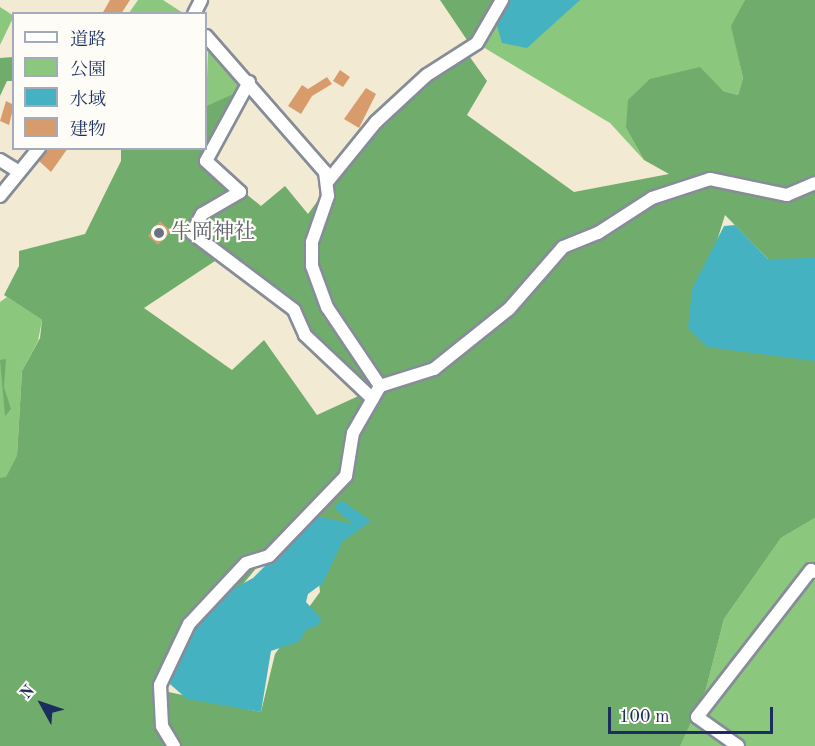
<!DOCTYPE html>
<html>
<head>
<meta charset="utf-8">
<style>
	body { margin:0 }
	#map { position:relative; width:815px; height:746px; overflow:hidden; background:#f3ead4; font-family:"Old Standard TT","Noto Serif JP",serif }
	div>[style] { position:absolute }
	.green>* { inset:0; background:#8bc77c }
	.forest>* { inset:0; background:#70ac6c }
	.water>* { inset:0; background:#44b2c0 }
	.building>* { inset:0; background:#d79b6c }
	.roads { filter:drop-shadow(2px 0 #878c99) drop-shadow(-2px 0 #878c99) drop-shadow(0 2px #878c99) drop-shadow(0 -2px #878c99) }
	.minor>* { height:12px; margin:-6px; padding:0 6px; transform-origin:6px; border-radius:6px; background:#fff }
	.dots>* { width:16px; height:16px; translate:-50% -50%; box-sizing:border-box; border:3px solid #fdfcf7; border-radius:50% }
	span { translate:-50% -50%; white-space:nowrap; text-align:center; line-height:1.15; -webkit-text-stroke:4.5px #fdfcf7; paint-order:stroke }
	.worship-label { font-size:21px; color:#5b616d }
	.left { translate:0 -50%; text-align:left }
	.legend { position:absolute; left:12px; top:12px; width:195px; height:138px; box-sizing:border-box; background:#fdfcf7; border:2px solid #a3aaba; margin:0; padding:8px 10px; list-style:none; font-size:18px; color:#1b2f5e }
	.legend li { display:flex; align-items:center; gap:12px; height:30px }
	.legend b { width:30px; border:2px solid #a3aaba }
	.north { position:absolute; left:12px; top:674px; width:60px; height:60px; -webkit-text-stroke:4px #fdfcf7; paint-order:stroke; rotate:310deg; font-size:16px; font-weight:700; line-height:24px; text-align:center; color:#1b2f5e }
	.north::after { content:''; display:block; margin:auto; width:21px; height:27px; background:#1b2f5e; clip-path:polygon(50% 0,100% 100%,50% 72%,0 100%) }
	.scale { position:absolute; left:608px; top:707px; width:165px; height:27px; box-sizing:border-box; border:3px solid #1b2f5e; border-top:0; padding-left:8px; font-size:18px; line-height:21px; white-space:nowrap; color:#1b2f5e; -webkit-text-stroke:4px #fdfcf7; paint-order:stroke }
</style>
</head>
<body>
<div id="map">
	<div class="green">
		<div style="clip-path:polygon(138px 0,163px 0,183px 13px,129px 13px)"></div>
		<div style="clip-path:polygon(503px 0,745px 0,733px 32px,743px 78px,738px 95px,723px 91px,626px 128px,644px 160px,610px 123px,483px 47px)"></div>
		<div style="clip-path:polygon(0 7px,14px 16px,0 45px)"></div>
		<div style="clip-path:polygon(208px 50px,241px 81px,235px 94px,206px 106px)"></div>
		<div style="clip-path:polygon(7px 297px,42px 320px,38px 341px,22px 371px,17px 455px,6px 478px,0 478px,0 302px)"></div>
		<div style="clip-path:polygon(815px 518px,815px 746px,669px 746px,706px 689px,724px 619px,781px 538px)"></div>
	</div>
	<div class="forest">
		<div style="clip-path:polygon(440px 0,502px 0,471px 46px)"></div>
		<div style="clip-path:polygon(evenodd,745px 0,815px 0,815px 268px,768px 259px,725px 215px,712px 257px,815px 354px,815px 518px,781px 538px,724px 619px,706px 689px,680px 746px,174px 746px,163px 713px,164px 691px,261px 712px,275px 654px,320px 592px,318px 574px,263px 560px,157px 687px,170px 746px,0 746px,0 478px,6px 477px,17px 455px,22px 371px,40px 338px,42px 320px,4px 295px,19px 266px,19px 251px,85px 234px,121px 161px,121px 149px,206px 148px,206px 106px,245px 89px,206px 161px,261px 206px,285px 186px,308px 214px,356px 149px,427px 75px,467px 53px,487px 81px,467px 115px,574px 192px,669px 174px,644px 160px,626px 128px,628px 100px,650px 79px,700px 67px,723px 91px,738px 95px,743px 78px,731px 26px,745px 0,218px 259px,289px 306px,305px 335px,365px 393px,317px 415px,264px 340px,232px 370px,144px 308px,218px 259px)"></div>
		<div style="clip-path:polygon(13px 57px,13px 81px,7px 81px,0 96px,0 58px)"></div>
		<div style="clip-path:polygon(6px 359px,4px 387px,11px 409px,5px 416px,0 360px)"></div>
	</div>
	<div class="water">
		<div style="clip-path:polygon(509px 0,580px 0,527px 48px,502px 43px,496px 22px)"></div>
		<div style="clip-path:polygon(735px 225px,768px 259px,815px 258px,815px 361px,707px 347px,688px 328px,692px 289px,724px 226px)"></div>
		<div style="clip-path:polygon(341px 500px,371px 521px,342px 542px,323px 583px,308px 594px,306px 602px,321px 618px,320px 624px,306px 630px,300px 641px,271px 651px,261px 712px,187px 699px,163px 678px,181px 641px,217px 598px,253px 578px,315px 516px,353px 524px,334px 508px)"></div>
	</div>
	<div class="building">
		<div style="clip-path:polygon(110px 0,130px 0,121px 14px,102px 14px)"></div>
		<div style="clip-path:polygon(340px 70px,350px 77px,343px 87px,333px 81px)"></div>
		<div style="clip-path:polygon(327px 77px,332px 84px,312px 96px,301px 114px,288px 106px,302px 85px,308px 89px)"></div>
		<div style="clip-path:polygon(366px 88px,376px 94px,359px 128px,344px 119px)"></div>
		<div style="clip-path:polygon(6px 101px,14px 105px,9px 125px,0 121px)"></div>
		<div style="clip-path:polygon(68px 148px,51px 172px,39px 161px,48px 148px)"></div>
		<div style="clip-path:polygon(160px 221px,171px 231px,158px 245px,148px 236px)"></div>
	</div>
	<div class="roads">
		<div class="minor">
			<div style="left:194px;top:14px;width:16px;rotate:-63deg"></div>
			<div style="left:206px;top:36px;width:181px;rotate:48.8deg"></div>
			<div style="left:325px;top:172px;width:24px;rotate:83deg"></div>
			<div style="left:328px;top:196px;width:49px;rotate:109.2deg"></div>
			<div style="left:312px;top:242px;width:24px;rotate:90deg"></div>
			<div style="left:312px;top:266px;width:44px;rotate:69.9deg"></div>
			<div style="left:327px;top:307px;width:95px;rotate:56.1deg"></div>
			<div style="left:249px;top:82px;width:90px;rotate:118.6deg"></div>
			<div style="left:206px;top:161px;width:46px;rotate:42.4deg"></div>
			<div style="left:240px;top:192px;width:44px;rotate:149.9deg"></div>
			<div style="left:202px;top:214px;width:21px;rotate:118deg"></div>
			<div style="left:192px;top:233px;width:128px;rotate:37deg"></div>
			<div style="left:294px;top:310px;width:27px;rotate:66deg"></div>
			<div style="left:305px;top:335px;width:93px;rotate:43.3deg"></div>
			<div style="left:0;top:160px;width:22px;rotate:32deg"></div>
			<div style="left:328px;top:181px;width:76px;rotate:-50.9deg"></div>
			<div style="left:376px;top:122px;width:69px;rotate:-42.7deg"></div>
			<div style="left:427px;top:75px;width:59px;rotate:-32.6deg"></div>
			<div style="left:477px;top:43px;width:50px;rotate:-59.8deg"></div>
			<div style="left:0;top:196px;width:62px;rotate:-50.9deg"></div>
			<div style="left:174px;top:746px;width:23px;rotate:-121deg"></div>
			<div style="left:162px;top:726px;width:41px;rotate:-92.8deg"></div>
			<div style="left:160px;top:685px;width:68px;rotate:-64.6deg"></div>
			<div style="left:189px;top:624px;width:83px;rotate:-46.9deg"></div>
			<div style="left:246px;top:563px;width:24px;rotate:-17deg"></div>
			<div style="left:269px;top:556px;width:111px;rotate:-46.1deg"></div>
			<div style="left:346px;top:476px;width:44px;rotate:-80.8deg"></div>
			<div style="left:353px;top:433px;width:54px;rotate:-60.1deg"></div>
			<div style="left:380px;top:386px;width:57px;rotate:-17.5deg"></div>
			<div style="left:434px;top:369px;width:96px;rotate:-38.7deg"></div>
			<div style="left:509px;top:309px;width:82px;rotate:-48.9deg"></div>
			<div style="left:563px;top:247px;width:38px;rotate:-22deg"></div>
			<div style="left:598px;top:233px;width:64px;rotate:-32.9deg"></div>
			<div style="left:652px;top:198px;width:61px;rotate:-18.1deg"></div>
			<div style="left:710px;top:179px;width:79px;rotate:11.7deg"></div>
			<div style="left:787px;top:195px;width:30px;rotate:-23deg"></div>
			<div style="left:738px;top:746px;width:50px;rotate:-144.7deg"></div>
			<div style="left:697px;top:717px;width:186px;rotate:-52.2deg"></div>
			<div style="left:811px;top:570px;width:4px;rotate:27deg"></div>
		</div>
	</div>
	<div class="dots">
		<div style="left:159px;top:233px;background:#6b7280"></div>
	</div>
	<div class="worship-label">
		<span class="left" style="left:171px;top:233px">牛岡神社</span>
	</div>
	<ul class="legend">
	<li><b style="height:8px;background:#fff"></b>道路</li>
	<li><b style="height:16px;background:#8bc77c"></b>公園</li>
	<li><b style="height:16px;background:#44b2c0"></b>水域</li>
	<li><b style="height:16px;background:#d79b6c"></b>建物</li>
	</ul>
	<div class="north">N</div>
	<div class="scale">100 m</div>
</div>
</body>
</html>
